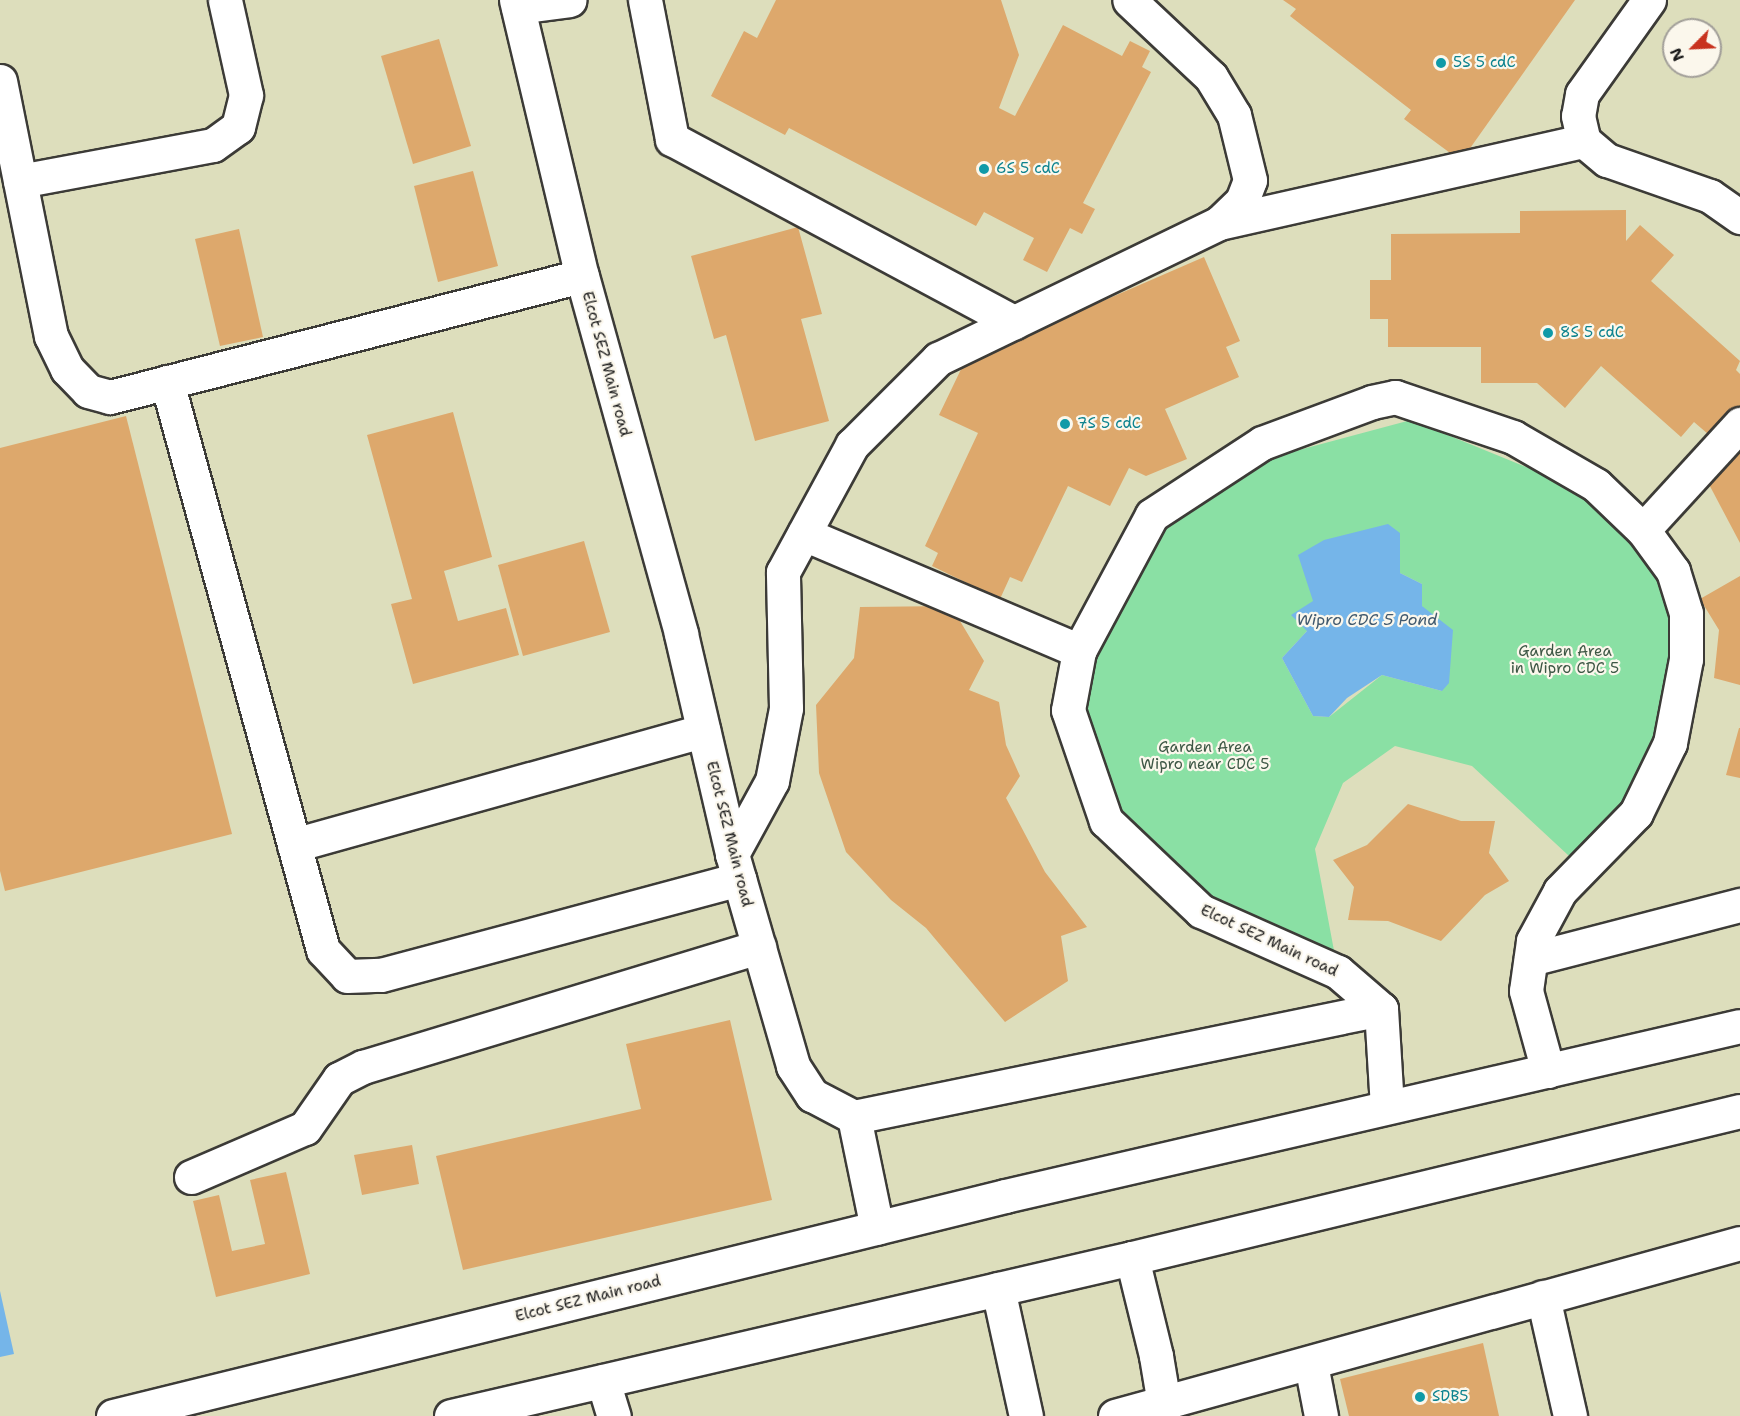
<!DOCTYPE html>
<html>
<head>
<meta charset="utf-8">
<style>
	body { margin:0 }
	#map { position:relative; width:1740px; height:1416px; overflow:hidden; background:#f0e9cf; font-family:"Shantell Sans",sans-serif }
	div>[style] { position:absolute }
	.built>* { inset:0; background:#dddebc }
	.green>* { inset:0; background:#8ae0a4 }
	.water>* { inset:0; background:#75b5e9 }
	.building>* { inset:0; background:#dda86c }
	.roads { filter:drop-shadow(2px 0 #3c3b37) drop-shadow(-2px 0 #3c3b37) drop-shadow(0 2px #3c3b37) drop-shadow(0 -2px #3c3b37) }
	.minor>* { height:33px; margin:-16.5px; padding:0 16.5px; transform-origin:16.5px; border-radius:16.5px; background:#fff }
	.dots>* { width:16px; height:16px; translate:-50% -50%; box-sizing:border-box; border:3px solid #fbf7ec; border-radius:50% }
	span { translate:-50% -50%; white-space:nowrap; text-align:center; line-height:1.15; -webkit-text-stroke:4.5px #fbf7ec; paint-order:stroke }
	.culture-label { font-size:15px; color:#0d838f }
	.left { translate:0 -50%; text-align:left }
	.street-label { font-size:15px; color:#1c1c1c }
	.park-label { font-size:15px; color:#3d5745 }
	.water-label { font-size:16px; color:#40596e; font-style:italic }
	.north { position:absolute; left:1662px; top:18px; width:60px; height:60px; box-sizing:border-box; background:#fbf7ec; border:2px solid #a29f99; border-radius:50%; rotate:246deg; font-size:16px; font-weight:700; line-height:24px; text-align:center; color:#1c1c1c }
	.north::after { content:''; display:block; margin:auto; width:21px; height:27px; background:#c8321e; clip-path:polygon(50% 0,100% 100%,50% 72%,0 100%) }
</style>
</head>
<body>
<div id="map">
	<div class="built">
		<div style="clip-path:polygon(evenodd,0 0,1740px 0,1740px 1416px,0 1416px,0 0,1674px 30px,1710px 30px,1710px 66px,1674px 66px,1674px 30px)"></div>
	</div>
	<div class="green">
		<div style="clip-path:polygon(evenodd,1411px 420px,1595px 495px,1668px 578px,1681px 659px,1669px 740px,1582px 868px,1472px 766px,1395px 746px,1343px 783px,1315px 849px,1338px 972px,1201px 911px,1106px 821px,1068px 710px,1149px 522px,1236px 467px,1411px 420px,1400px 534px,1400px 573px,1422px 584px,1422px 606px,1442px 691px,1382px 675px,1329px 717px,1313px 716px,1282px 658px,1307px 631px,1313px 602px,1400px 534px)"></div>
	</div>
	<div class="water">
		<div style="clip-path:polygon(1388px 524px,1400px 533px,1400px 573px,1422px 584px,1422px 606px,1453px 630px,1449px 683px,1442px 691px,1382px 675px,1347px 698px,1329px 717px,1313px 716px,1282px 658px,1307px 631px,1291px 615px,1313px 601px,1298px 555px,1324px 540px)"></div>
		<div style="clip-path:polygon(0 1291px,14px 1354px,0 1357px)"></div>
	</div>
	<div class="building">
		<div style="clip-path:polygon(776px 0,1001px 0,1019px 55px,999px 108px,1015px 116px,1063px 25px,1122px 56px,1130px 41px,1150px 51px,1142px 67px,1151px 72px,1083px 203px,1095px 209px,1082px 234px,1070px 228px,1047px 272px,1023px 260px,1034px 238px,984px 212px,976px 226px,789px 128px,785px 135px,711px 96px,744px 31px,757px 38px)"></div>
		<div style="clip-path:polygon(1283px 0,1575px 0,1461px 161px,1404px 119px,1411px 110px,1290px 16px,1296px 9px)"></div>
		<div style="clip-path:polygon(439px 39px,471px 146px,413px 164px,381px 56px)"></div>
		<div style="clip-path:polygon(473px 171px,498px 266px,438px 282px,414px 186px)"></div>
		<div style="clip-path:polygon(1626px 210px,1626px 241px,1640px 225px,1674px 255px,1651px 281px,1740px 361px,1736px 370px,1740px 374px,1740px 411px,1715px 440px,1694px 422px,1681px 437px,1601px 366px,1565px 408px,1537px 383px,1481px 383px,1481px 347px,1388px 347px,1388px 319px,1370px 319px,1370px 280px,1391px 280px,1391px 234px,1520px 233px,1520px 211px)"></div>
		<div style="clip-path:polygon(798px 227px,822px 314px,801px 319px,829px 421px,755px 441px,726px 335px,714px 339px,691px 256px)"></div>
		<div style="clip-path:polygon(239px 229px,263px 337px,220px 346px,195px 239px)"></div>
		<div style="clip-path:polygon(1204px 257px,1240px 341px,1226px 347px,1239px 377px,1165px 409px,1187px 459px,1146px 476px,1129px 468px,1110px 506px,1068px 486px,1022px 582px,1010px 577px,1000px 599px,932px 566px,938px 553px,925px 546px,978px 433px,939px 415px,965px 361px)"></div>
		<div style="clip-path:polygon(453px 412px,492px 557px,444px 571px,458px 621px,506px 608px,519px 655px,413px 684px,391px 604px,412px 599px,367px 435px)"></div>
		<div style="clip-path:polygon(126px 416px,232px 834px,5px 891px,0 871px,0 448px)"></div>
		<div style="clip-path:polygon(1740px 453px,1740px 543px,1703px 473px)"></div>
		<div style="clip-path:polygon(584px 541px,610px 632px,523px 656px,498px 565px)"></div>
		<div style="clip-path:polygon(1740px 576px,1740px 685px,1714px 678px,1719px 630px,1700px 599px)"></div>
		<div style="clip-path:polygon(951px 606px,984px 661px,969px 690px,999px 702px,1006px 745px,1020px 776px,1006px 798px,1045px 872px,1087px 927px,1061px 936px,1068px 981px,1005px 1022px,926px 928px,891px 900px,846px 852px,819px 773px,816px 705px,854px 658px,860px 607px)"></div>
		<div style="clip-path:polygon(1739px 728px,1740px 728px,1740px 778px,1726px 775px)"></div>
		<div style="clip-path:polygon(1408px 804px,1461px 821px,1495px 821px,1489px 853px,1509px 881px,1485px 895px,1441px 941px,1388px 921px,1348px 920px,1354px 887px,1333px 860px,1367px 845px)"></div>
		<div style="clip-path:polygon(730px 1020px,772px 1200px,463px 1270px,436px 1156px,641px 1109px,626px 1044px)"></div>
		<div style="clip-path:polygon(412px 1145px,419px 1184px,362px 1195px,354px 1155px)"></div>
		<div style="clip-path:polygon(286px 1172px,310px 1274px,216px 1297px,193px 1201px,219px 1195px,232px 1251px,265px 1244px,250px 1180px)"></div>
		<div style="clip-path:polygon(1483px 1343px,1499px 1416px,1349px 1416px,1340px 1379px)"></div>
	</div>
	<div class="roads">
		<div class="minor">
			<div style="left:516px;top:0;width:284px;rotate:76.6deg"></div>
			<div style="left:582px;top:276px;width:371px;rotate:74.5deg"></div>
			<div style="left:681px;top:634px;width:226px;rotate:76.9deg"></div>
			<div style="left:732px;top:854px;width:221px;rotate:73.9deg"></div>
			<div style="left:793px;top:1066px;width:35px;rotate:57deg"></div>
			<div style="left:812px;top:1095px;width:47px;rotate:27.6deg"></div>
			<div style="left:854px;top:1117px;width:538px;rotate:-11.58deg"></div>
			<div style="left:645px;top:0;width:142px;rotate:79deg"></div>
			<div style="left:672px;top:139px;width:388px;rotate:28.2deg"></div>
			<div style="left:1649px;top:0;width:115px;rotate:125.5deg"></div>
			<div style="left:1582px;top:94px;width:22px;rotate:100deg"></div>
			<div style="left:1578px;top:116px;width:26px;rotate:77deg"></div>
			<div style="left:1584px;top:141px;width:30px;rotate:40deg"></div>
			<div style="left:1607px;top:160px;width:109px;rotate:19.3deg"></div>
			<div style="left:1710px;top:196px;width:37px;rotate:35deg"></div>
			<div style="left:518px;top:7px;width:52px;rotate:-7.7deg"></div>
			<div style="left:0;top:81px;width:260px;rotate:78.7deg"></div>
			<div style="left:51px;top:336px;width:37px;rotate:64deg"></div>
			<div style="left:67px;top:369px;width:30px;rotate:46deg"></div>
			<div style="left:88px;top:391px;width:23px;rotate:15deg"></div>
			<div style="left:110px;top:397px;width:487px;rotate:-14.4deg"></div>
			<div style="left:20px;top:181px;width:196px;rotate:-10.6deg"></div>
			<div style="left:213px;top:145px;width:31px;rotate:-36deg"></div>
			<div style="left:238px;top:127px;width:33px;rotate:-76deg"></div>
			<div style="left:246px;top:95px;width:97px;rotate:-102.5deg"></div>
			<div style="left:1219px;top:223px;width:374px;rotate:-12.7deg"></div>
			<div style="left:167px;top:382px;width:589px;rotate:74.64deg"></div>
			<div style="left:323px;top:950px;width:35px;rotate:47deg"></div>
			<div style="left:347px;top:976px;width:34px;rotate:-2deg"></div>
			<div style="left:381px;top:975px;width:371px;rotate:-15deg"></div>
			<div style="left:1643px;top:530px;width:144px;rotate:-47.5deg"></div>
			<div style="left:804px;top:534px;width:299px;rotate:23deg"></div>
			<div style="left:294px;top:845px;width:425px;rotate:-15.6deg"></div>
			<div style="left:732px;top:854px;width:83px;rotate:-61.3deg"></div>
			<div style="left:772px;top:781px;width:74px;rotate:-79.1deg"></div>
			<div style="left:786px;top:708px;width:136px;rotate:-91.3deg"></div>
			<div style="left:783px;top:572px;width:145px;rotate:-61.5deg"></div>
			<div style="left:852px;top:445px;width:122px;rotate:-45deg"></div>
			<div style="left:938px;top:359px;width:312px;rotate:-25.8deg"></div>
			<div style="left:1219px;top:223px;width:32px;rotate:-44deg"></div>
			<div style="left:1242px;top:201px;width:22px;rotate:-69deg"></div>
			<div style="left:1250px;top:180px;width:67px;rotate:-103.8deg"></div>
			<div style="left:1234px;top:115px;width:44px;rotate:-121.2deg"></div>
			<div style="left:1211px;top:77px;width:112px;rotate:-136.8deg"></div>
			<div style="left:1531px;top:959px;width:216px;rotate:-14.5deg"></div>
			<div style="left:1387px;top:1107px;width:98px;rotate:-93.5deg"></div>
			<div style="left:1381px;top:1009px;width:57px;rotate:-139.3deg"></div>
			<div style="left:1338px;top:972px;width:150px;rotate:-156deg"></div>
			<div style="left:1201px;top:911px;width:131px;rotate:-136.5deg"></div>
			<div style="left:1106px;top:821px;width:117px;rotate:-108.9deg"></div>
			<div style="left:1068px;top:710px;width:60px;rotate:-79.4deg"></div>
			<div style="left:1079px;top:651px;width:154px;rotate:-61.8deg"></div>
			<div style="left:1152px;top:515px;width:131px;rotate:-33.2deg"></div>
			<div style="left:1262px;top:443px;width:117px;rotate:-20.4deg"></div>
			<div style="left:1372px;top:402px;width:24px;rotate:-12deg"></div>
			<div style="left:1395px;top:397px;width:125px;rotate:18.7deg"></div>
			<div style="left:1513px;top:437px;width:96px;rotate:30deg"></div>
			<div style="left:1596px;top:485px;width:65px;rotate:43.8deg"></div>
			<div style="left:1643px;top:530px;width:51px;rotate:53.8deg"></div>
			<div style="left:1673px;top:571px;width:44px;rotate:72.8deg"></div>
			<div style="left:1686px;top:613px;width:46px;rotate:90deg"></div>
			<div style="left:1686px;top:659px;width:86px;rotate:100.8deg"></div>
			<div style="left:1670px;top:743px;width:78px;rotate:115.9deg"></div>
			<div style="left:1636px;top:813px;width:109px;rotate:134.3deg"></div>
			<div style="left:1560px;top:891px;width:57px;rotate:118.4deg"></div>
			<div style="left:1533px;top:941px;width:50px;rotate:98deg"></div>
			<div style="left:1526px;top:991px;width:83px;rotate:74.6deg"></div>
			<div style="left:854px;top:1117px;width:113px;rotate:78.3deg"></div>
			<div style="left:191px;top:1177px;width:124px;rotate:-23.3deg"></div>
			<div style="left:305px;top:1128px;width:60px;rotate:-55.2deg"></div>
			<div style="left:339px;top:1079px;width:27px;rotate:-27deg"></div>
			<div style="left:363px;top:1067px;width:414px;rotate:-16.9deg"></div>
			<div style="left:1132px;top:1258px;width:101px;rotate:76.2deg"></div>
			<div style="left:1156px;top:1356px;width:49px;rotate:80.5deg"></div>
			<div style="left:1164px;top:1404px;width:12px;rotate:99deg"></div>
			<div style="left:998px;top:1289px;width:130px;rotate:77.6deg"></div>
			<div style="left:1543px;top:1297px;width:122px;rotate:77.2deg"></div>
			<div style="left:1311px;top:1364px;width:53px;rotate:79.1deg"></div>
			<div style="left:603px;top:1381px;width:37px;rotate:73deg"></div>
			<div style="left:113px;top:1416px;width:919px;rotate:-13.85deg"></div>
			<div style="left:1005px;top:1196px;width:754px;rotate:-13.02deg"></div>
			<div style="left:451px;top:1416px;width:699px;rotate:-13.06deg"></div>
			<div style="left:1132px;top:1258px;width:626px;rotate:-13.59deg"></div>
			<div style="left:1115px;top:1416px;width:649px;rotate:-15.47deg"></div>
		</div>
	</div>
	<div class="dots">
		<div style="left:1441px;top:63px;background:#0f9aa8"></div>
		<div style="left:984px;top:169px;background:#0f9aa8"></div>
		<div style="left:1548px;top:333px;background:#0f9aa8"></div>
		<div style="left:1065px;top:424px;background:#0f9aa8"></div>
		<div style="left:1420px;top:1397px;background:#0f9aa8"></div>
	</div>
	<div class="culture-label">
		<span class="left" style="left:1453px;top:63px">5S 5 cdC</span>
		<span class="left" style="left:996px;top:169px">6S 5 cdC</span>
		<span class="left" style="left:1560px;top:333px">8S 5 cdC</span>
		<span class="left" style="left:1077px;top:424px">7S 5 cdC</span>
		<span class="left" style="left:1432px;top:1397px">SDB5</span>
	</div>
	<div class="street-label">
		<span style="left:606px;top:364px;rotate:75deg">Elcot SEZ Main road</span>
		<span style="left:729px;top:834px;rotate:76deg">Elcot SEZ Main road</span>
		<span style="left:1269px;top:941px;rotate:25deg">Elcot SEZ Main road</span>
		<span style="left:588px;top:1299px;rotate:-14deg">Elcot SEZ Main road</span>
	</div>
	<div class="park-label">
		<span style="left:1565px;top:660px">Garden Area<br>in Wipro CDC 5</span>
		<span style="left:1205px;top:756px">Garden Area<br>Wipro near CDC 5</span>
	</div>
	<div class="water-label">
		<span style="left:1367px;top:620px">Wipro CDC 5 Pond</span>
	</div>
	<div class="north">N</div>
</div>
</body>
</html>
